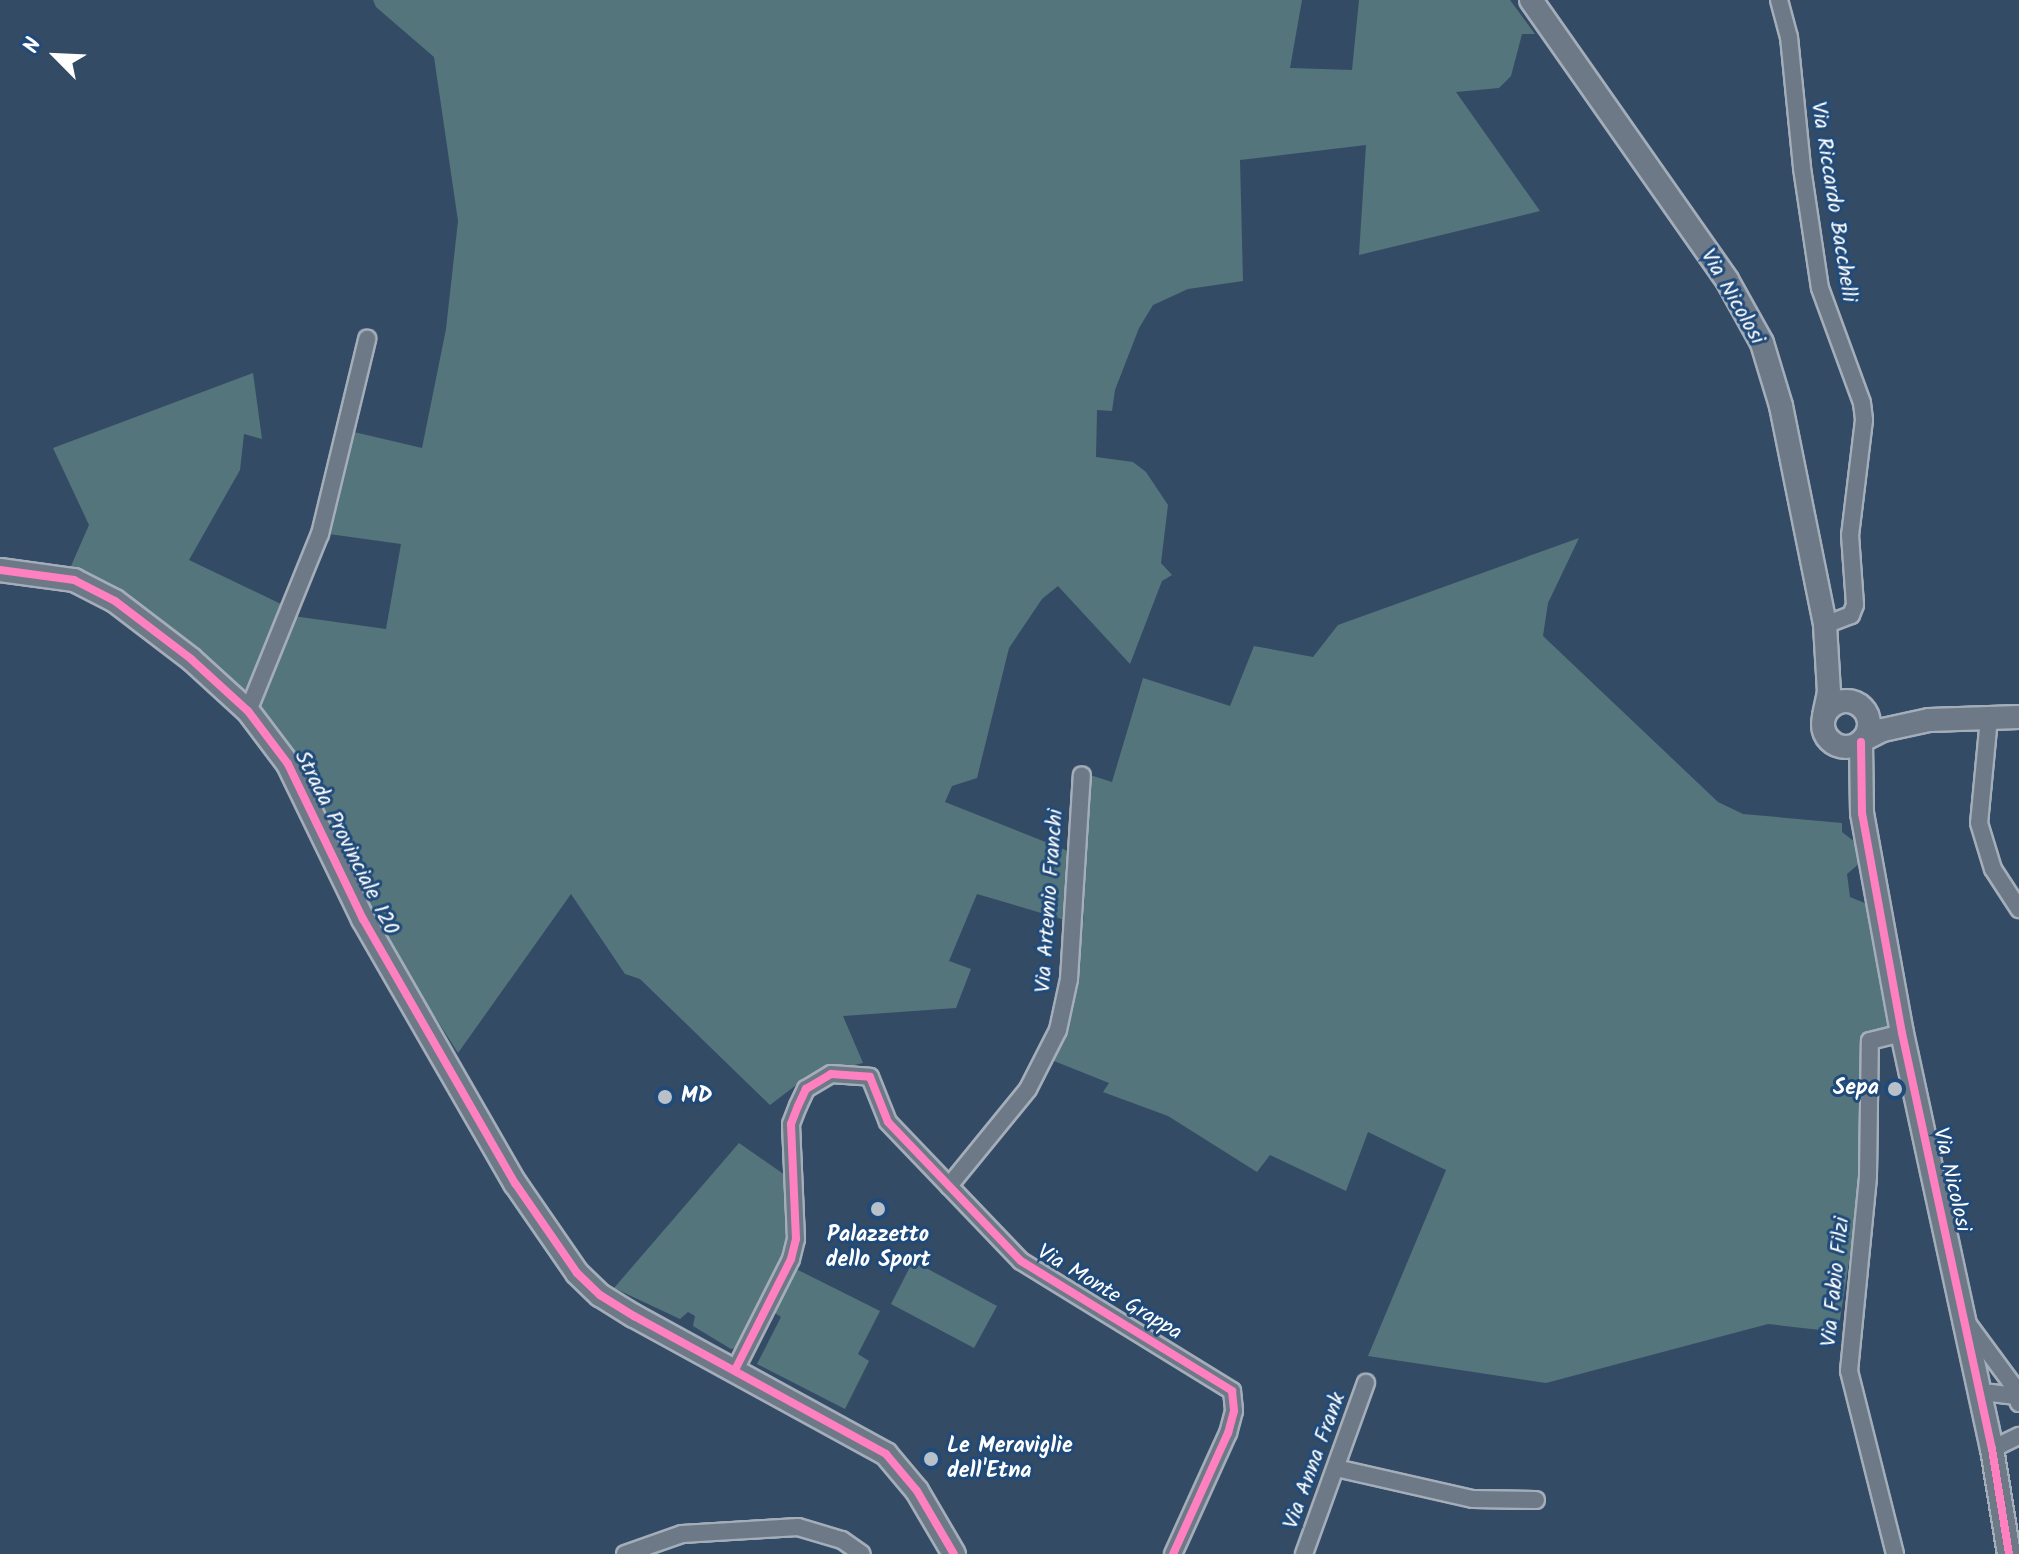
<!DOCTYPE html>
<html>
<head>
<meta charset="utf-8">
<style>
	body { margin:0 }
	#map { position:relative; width:2019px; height:1554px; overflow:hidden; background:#344b65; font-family:Kalam,sans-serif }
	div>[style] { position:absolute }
	.green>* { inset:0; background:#55757c }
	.roads { filter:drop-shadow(2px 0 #a4aeba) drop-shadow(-2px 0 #a4aeba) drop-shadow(0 2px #a4aeba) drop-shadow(0 -2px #a4aeba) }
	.street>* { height:16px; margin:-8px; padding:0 8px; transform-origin:8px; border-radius:8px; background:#6d7986 }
	.secondary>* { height:22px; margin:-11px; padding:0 11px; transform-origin:11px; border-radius:11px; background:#6d7986 }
	.secondary>.ring { margin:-11px; padding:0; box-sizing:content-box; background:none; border:22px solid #6d7986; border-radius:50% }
	.cycleway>* { height:8px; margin:-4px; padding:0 4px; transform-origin:4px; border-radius:4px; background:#ff80c0 }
	.dots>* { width:22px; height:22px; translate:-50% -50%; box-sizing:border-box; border:4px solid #1f4a7a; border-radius:50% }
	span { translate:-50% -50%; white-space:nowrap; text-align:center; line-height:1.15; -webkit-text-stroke:6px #1f4a7a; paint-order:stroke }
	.street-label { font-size:22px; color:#fff }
	.poi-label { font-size:22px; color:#fff; font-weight:700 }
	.right { translate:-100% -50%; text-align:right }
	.left { translate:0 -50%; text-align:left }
	.north { position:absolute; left:16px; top:16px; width:80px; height:80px; -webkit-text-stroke:6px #1f4a7a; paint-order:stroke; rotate:294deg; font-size:22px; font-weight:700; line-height:32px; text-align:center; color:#fff }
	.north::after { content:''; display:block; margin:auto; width:28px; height:36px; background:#fff; clip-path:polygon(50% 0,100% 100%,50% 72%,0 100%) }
</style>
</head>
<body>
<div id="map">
	<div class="green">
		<div style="clip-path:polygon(373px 0,1302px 0,1290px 68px,1352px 70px,1359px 0,1510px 0,1535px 34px,1522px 34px,1511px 76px,1499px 88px,1456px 92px,1540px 211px,1359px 255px,1366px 145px,1240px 160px,1243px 281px,1188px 289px,1153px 305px,1139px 328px,1115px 390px,1112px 411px,1097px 410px,1096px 457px,1133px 462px,1146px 472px,1168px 505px,1161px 563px,1172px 575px,1162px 581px,1130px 664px,1058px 586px,1042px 599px,1009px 648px,977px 778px,952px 786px,945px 802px,1068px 851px,1065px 920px,977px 894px,949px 961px,971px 969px,956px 1008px,843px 1016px,863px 1063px,808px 1076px,770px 1105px,640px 979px,625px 974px,571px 894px,458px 1053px,368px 911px,314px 788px,288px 743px,257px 707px,293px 616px,386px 629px,401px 544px,329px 534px,354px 432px,422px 448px,446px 329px,458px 221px,434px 57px,376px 7px)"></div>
		<div style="clip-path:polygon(253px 373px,262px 439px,244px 434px,240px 470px,189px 560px,283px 605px,248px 697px,151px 614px,99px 578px,71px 566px,89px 525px,53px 448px)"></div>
		<div style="clip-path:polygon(1579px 538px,1548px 603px,1543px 636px,1718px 802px,1743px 814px,1842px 823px,1842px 832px,1855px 842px,1861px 862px,1847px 874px,1850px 897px,1867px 904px,1892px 1029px,1863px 1038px,1860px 1192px,1838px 1332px,1768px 1324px,1546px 1383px,1368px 1356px,1446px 1170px,1368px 1132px,1346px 1191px,1270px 1155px,1257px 1172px,1168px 1116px,1103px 1092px,1109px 1083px,1054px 1061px,1071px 1012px,1083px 925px,1090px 775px,1112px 782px,1143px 678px,1230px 706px,1254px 646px,1313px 657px,1338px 625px)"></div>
		<div style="clip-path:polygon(739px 1143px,785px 1175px,789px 1245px,739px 1348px,731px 1349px,693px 1326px,695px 1316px,688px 1312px,680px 1319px,614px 1288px)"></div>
		<div style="clip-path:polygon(913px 1261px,997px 1306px,974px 1348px,891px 1304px)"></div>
		<div style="clip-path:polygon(794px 1268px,880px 1311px,858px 1354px,869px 1361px,845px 1409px,757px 1364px,781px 1317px,772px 1311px)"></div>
	</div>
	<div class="roads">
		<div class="street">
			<div style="left:1779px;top:0;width:38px;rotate:75deg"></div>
			<div style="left:1789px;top:37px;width:132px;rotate:84.3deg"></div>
			<div style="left:1802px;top:168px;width:121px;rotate:81.5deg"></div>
			<div style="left:1820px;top:288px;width:122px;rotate:69.9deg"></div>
			<div style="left:1862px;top:403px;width:17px;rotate:83deg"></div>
			<div style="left:1864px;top:420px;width:116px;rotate:96.9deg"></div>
			<div style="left:1850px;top:535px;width:70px;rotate:85.9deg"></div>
			<div style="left:1855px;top:605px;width:11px;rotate:112deg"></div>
			<div style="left:1851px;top:615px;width:28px;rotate:159deg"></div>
			<div style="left:248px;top:711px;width:191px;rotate:-67.9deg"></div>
			<div style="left:320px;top:534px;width:201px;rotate:-76.4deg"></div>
			<div style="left:1989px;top:718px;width:105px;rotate:95.4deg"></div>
			<div style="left:1979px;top:823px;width:48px;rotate:73.1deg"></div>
			<div style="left:1993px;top:869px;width:48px;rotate:57deg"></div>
			<div style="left:949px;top:1186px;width:125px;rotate:-50.8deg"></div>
			<div style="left:1028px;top:1089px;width:66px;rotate:-63deg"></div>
			<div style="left:1058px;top:1030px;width:52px;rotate:-77.8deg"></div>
			<div style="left:1069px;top:979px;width:204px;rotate:-86.4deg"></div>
			<div style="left:1968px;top:1324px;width:76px;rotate:53.6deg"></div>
			<div style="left:2013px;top:1385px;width:19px;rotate:72deg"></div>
			<div style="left:736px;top:1368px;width:122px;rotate:-63.2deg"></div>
			<div style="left:791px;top:1259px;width:21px;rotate:-76deg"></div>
			<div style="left:796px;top:1239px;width:115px;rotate:-92.5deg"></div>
			<div style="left:791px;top:1124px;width:19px;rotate:-69deg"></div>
			<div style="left:798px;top:1106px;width:19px;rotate:-65deg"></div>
			<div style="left:806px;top:1089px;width:29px;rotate:-31deg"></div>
			<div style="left:831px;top:1074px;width:39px;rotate:4deg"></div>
			<div style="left:870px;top:1077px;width:48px;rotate:68.2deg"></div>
			<div style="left:888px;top:1122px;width:192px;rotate:46.3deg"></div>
			<div style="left:1021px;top:1261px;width:248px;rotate:31.6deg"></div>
			<div style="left:1232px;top:1391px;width:20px;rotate:84deg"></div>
			<div style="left:1234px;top:1411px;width:23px;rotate:105deg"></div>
			<div style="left:1228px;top:1433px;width:133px;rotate:114.4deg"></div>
			<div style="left:1980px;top:1397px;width:12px;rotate:-20deg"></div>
			<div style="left:1991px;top:1393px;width:23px;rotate:7deg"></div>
			<div style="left:1992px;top:1449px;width:30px;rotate:-26deg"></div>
			<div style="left:1336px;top:1468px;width:140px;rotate:12.8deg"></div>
			<div style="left:1473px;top:1499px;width:63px;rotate:0.9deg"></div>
			<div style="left:625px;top:1554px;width:60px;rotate:-19.3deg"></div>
			<div style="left:682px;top:1534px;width:116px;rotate:-3.5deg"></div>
			<div style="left:798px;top:1527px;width:46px;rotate:16.5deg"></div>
			<div style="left:842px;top:1540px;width:24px;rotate:35deg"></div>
			<div style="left:1304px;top:1554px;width:182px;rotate:-70.1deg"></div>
			<div style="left:1895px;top:1554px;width:189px;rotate:-104.1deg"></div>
			<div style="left:1849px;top:1371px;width:196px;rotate:-84.4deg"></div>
			<div style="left:1868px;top:1176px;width:135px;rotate:-89.2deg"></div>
			<div style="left:1870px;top:1041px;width:33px;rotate:-14deg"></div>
		</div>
		<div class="secondary">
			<div style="left:1531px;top:0;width:342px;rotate:55deg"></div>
			<div style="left:1727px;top:280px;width:72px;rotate:60.9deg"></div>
			<div style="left:1762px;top:343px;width:66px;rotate:73.2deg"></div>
			<div style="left:1781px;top:406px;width:223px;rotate:78.6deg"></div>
			<div style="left:1825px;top:625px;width:67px;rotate:86.6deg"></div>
			<div style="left:1829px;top:692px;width:24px;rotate:102deg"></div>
			<div style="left:0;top:570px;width:75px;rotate:7.7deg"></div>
			<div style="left:74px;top:580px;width:46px;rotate:27.1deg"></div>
			<div style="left:115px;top:601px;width:96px;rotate:37.3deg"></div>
			<div style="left:191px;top:659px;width:77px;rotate:42.4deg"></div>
			<div style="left:248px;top:711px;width:66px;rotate:53deg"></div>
			<div style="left:288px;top:764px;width:172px;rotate:64.2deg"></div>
			<div style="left:363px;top:919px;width:305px;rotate:60.1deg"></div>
			<div style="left:515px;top:1183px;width:109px;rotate:55.4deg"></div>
			<div style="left:577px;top:1273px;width:32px;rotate:44deg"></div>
			<div style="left:600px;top:1295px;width:40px;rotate:32deg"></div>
			<div style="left:634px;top:1316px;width:287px;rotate:28.7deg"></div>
			<div style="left:886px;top:1454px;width:48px;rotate:50deg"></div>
			<div style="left:917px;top:1491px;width:73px;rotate:59.6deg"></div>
			<div class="ring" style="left:1823px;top:701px;width:24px;height:24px"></div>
			<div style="left:1863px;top:740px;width:22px;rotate:-27deg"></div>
			<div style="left:1883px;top:730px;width:47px;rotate:-12.3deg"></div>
			<div style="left:1929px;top:720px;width:90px;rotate:-1.9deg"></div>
			<div style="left:1861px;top:742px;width:71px;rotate:89.2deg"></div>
			<div style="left:1862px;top:813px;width:224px;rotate:79.7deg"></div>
			<div style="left:1902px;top:1033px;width:426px;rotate:77.8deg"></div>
			<div style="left:1992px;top:1449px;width:106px;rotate:80.8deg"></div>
		</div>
	</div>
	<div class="cycleway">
		<div style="left:0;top:570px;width:75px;rotate:7.7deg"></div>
		<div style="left:74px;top:580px;width:46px;rotate:27.1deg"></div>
		<div style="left:115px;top:601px;width:96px;rotate:37.3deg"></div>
		<div style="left:191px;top:659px;width:77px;rotate:42.4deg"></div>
		<div style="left:248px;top:711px;width:66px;rotate:53deg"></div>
		<div style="left:288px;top:764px;width:172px;rotate:64.2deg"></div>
		<div style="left:363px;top:919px;width:305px;rotate:60.1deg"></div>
		<div style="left:515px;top:1183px;width:109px;rotate:55.4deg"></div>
		<div style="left:577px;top:1273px;width:32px;rotate:44deg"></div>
		<div style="left:600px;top:1295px;width:40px;rotate:32deg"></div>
		<div style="left:634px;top:1316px;width:287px;rotate:28.7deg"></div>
		<div style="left:886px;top:1454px;width:48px;rotate:50deg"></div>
		<div style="left:917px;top:1491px;width:73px;rotate:59.6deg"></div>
		<div style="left:1861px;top:742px;width:71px;rotate:89.2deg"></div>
		<div style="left:1862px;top:813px;width:224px;rotate:79.7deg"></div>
		<div style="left:1902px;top:1033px;width:426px;rotate:77.8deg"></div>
		<div style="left:1992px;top:1449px;width:106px;rotate:80.8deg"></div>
		<div style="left:736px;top:1368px;width:122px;rotate:-63.2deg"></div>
		<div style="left:791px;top:1259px;width:21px;rotate:-76deg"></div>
		<div style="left:796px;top:1239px;width:115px;rotate:-92.5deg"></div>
		<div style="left:791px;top:1124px;width:19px;rotate:-69deg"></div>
		<div style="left:798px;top:1106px;width:19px;rotate:-65deg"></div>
		<div style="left:806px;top:1089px;width:29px;rotate:-31deg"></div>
		<div style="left:831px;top:1074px;width:39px;rotate:4deg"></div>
		<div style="left:870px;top:1077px;width:48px;rotate:68.2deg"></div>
		<div style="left:888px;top:1122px;width:192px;rotate:46.3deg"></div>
		<div style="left:1021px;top:1261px;width:248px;rotate:31.6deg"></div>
		<div style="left:1232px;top:1391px;width:20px;rotate:84deg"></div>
		<div style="left:1234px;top:1411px;width:23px;rotate:105deg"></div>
		<div style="left:1228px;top:1433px;width:133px;rotate:114.4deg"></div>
	</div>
	<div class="dots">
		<div style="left:1895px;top:1089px;background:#b8c0c9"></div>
		<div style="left:665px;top:1097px;background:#b8c0c9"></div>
		<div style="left:878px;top:1209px;background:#b8c0c9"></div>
		<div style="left:931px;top:1459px;background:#b8c0c9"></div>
	</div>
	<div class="street-label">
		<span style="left:1833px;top:202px;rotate:81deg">Via Riccardo Bacchelli</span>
		<span style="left:1732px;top:297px;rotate:60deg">Via Nicolosi</span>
		<span style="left:346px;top:843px;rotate:63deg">Strada Provinciale 120</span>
		<span style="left:1050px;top:901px;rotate:-86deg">Via Artemio Franchi</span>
		<span style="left:1951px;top:1180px;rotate:77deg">Via Nicolosi</span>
		<span style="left:1836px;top:1282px;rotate:-84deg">Via Fabio Filzi</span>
		<span style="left:1109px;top:1293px;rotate:31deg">Via Monte Grappa</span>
		<span style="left:1315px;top:1461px;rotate:-70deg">Via Anna Frank</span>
	</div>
	<div class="poi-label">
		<span class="right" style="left:1879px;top:1089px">Sepa</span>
		<span class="left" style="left:681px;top:1097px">MD</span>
		<span style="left:878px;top:1248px">Palazzetto<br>dello Sport</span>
		<span class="left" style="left:947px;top:1459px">Le Meraviglie<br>dell'Etna</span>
	</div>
	<div class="north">N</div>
</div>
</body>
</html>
